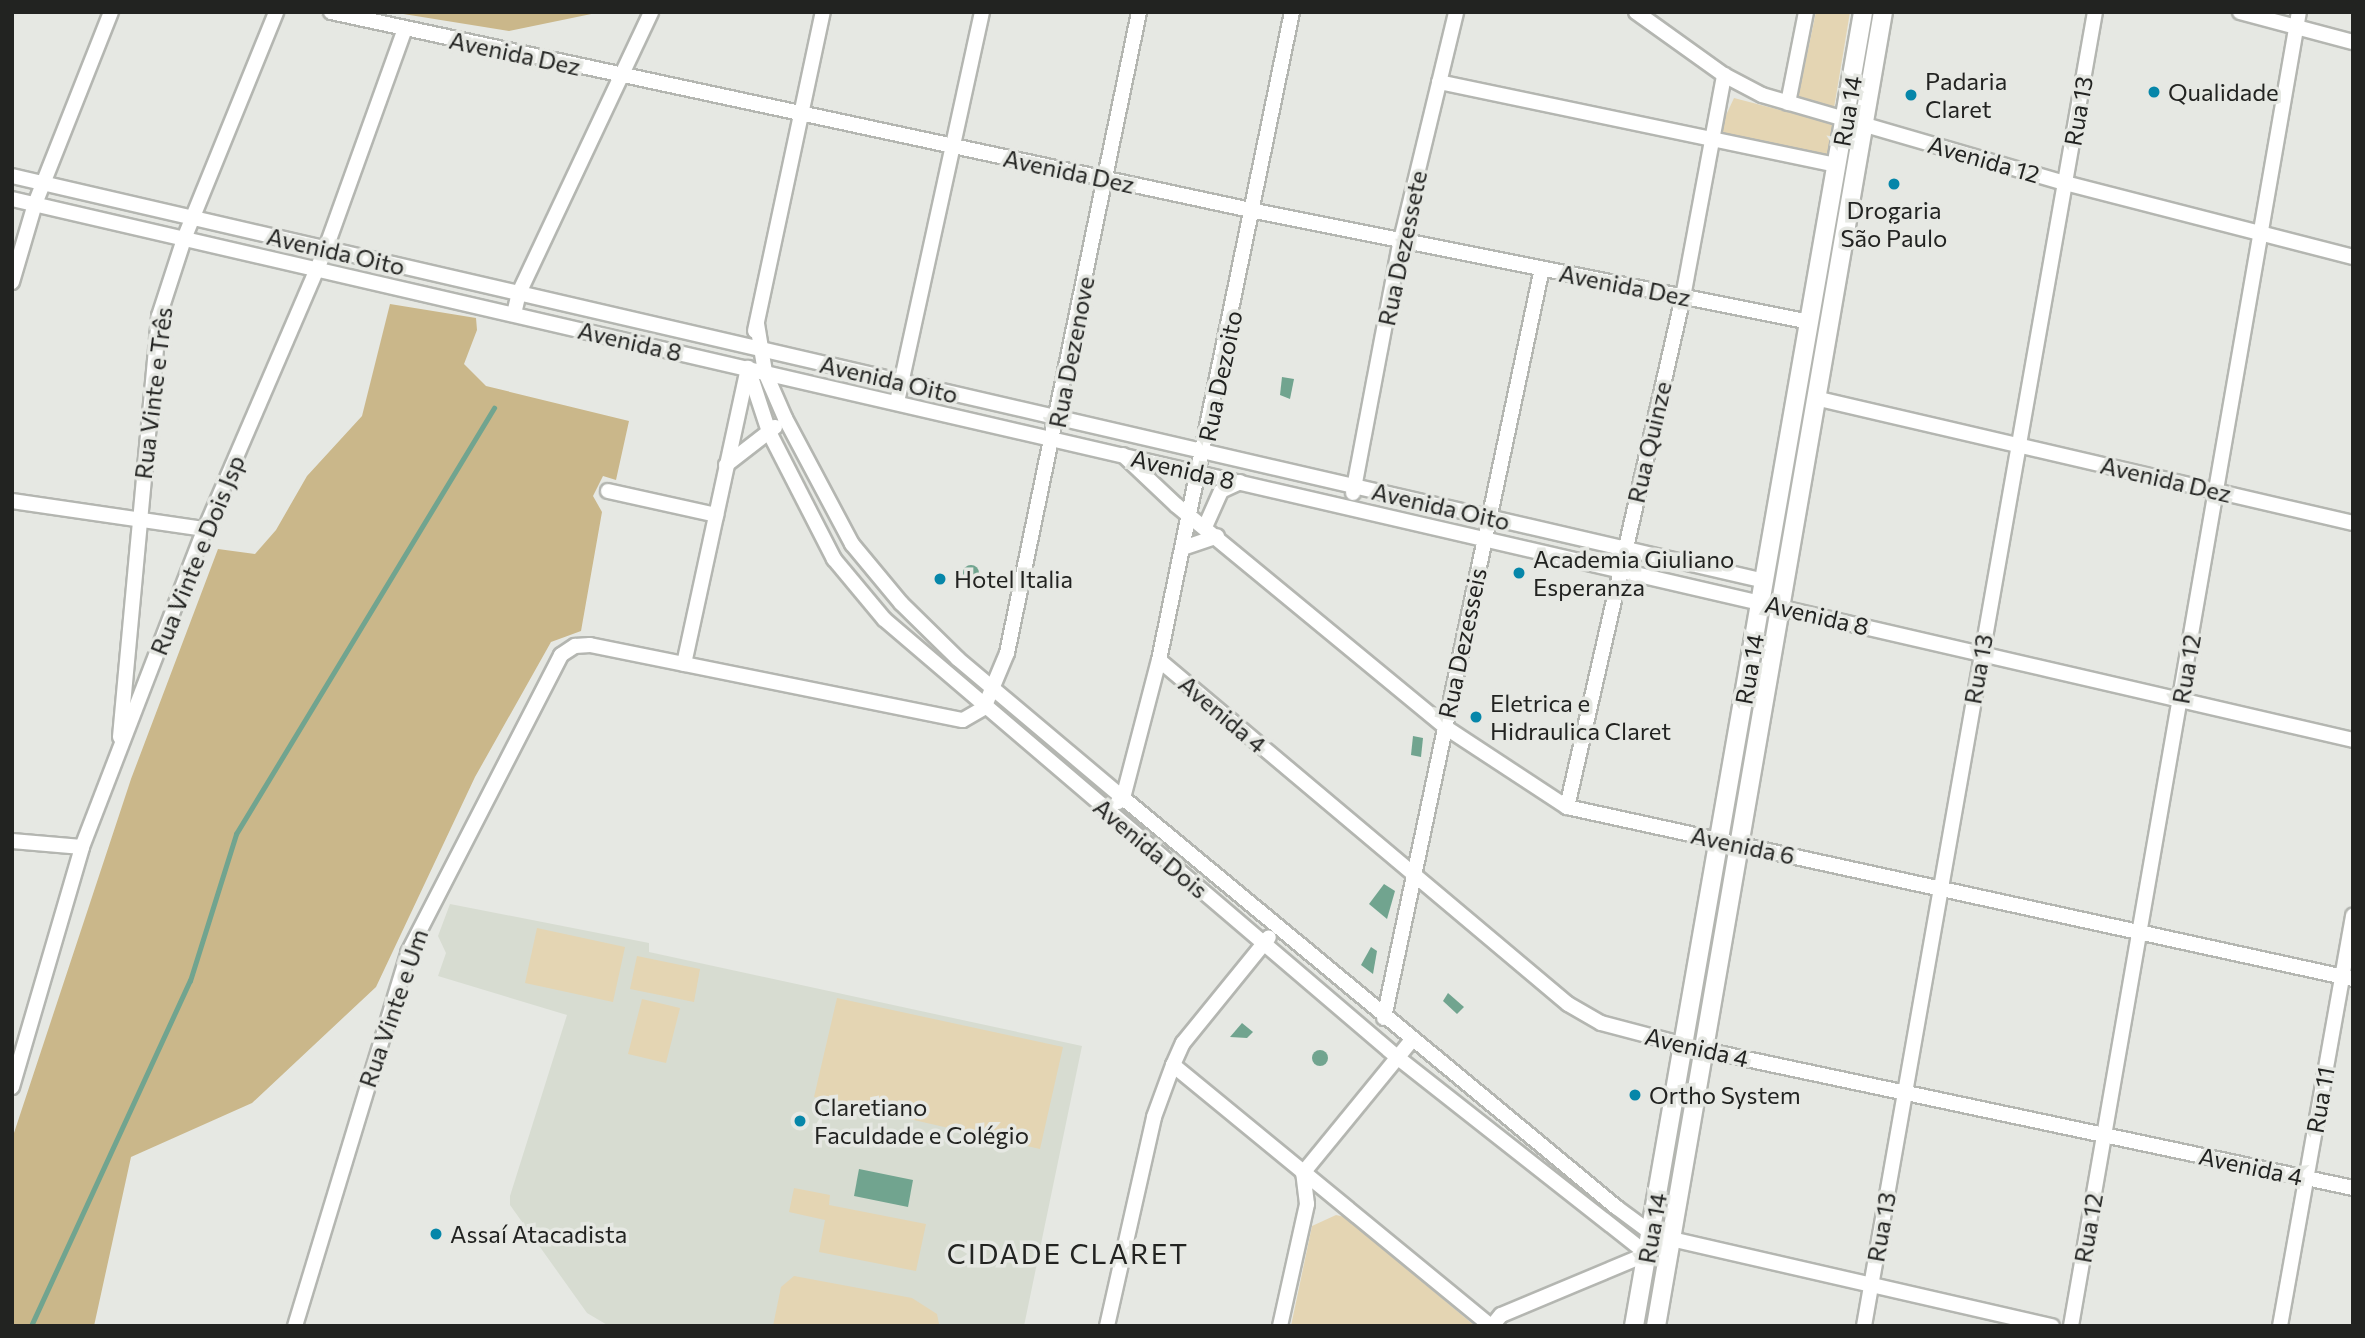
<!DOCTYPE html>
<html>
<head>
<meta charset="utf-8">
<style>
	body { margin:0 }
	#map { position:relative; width:2365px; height:1338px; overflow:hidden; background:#e6e8e3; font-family:Commissioner,sans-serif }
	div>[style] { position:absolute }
	.built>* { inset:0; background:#d7dcd1 }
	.green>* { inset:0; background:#e4d5b3 }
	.forest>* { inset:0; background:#cab78a }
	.water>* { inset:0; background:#71a48f }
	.round { border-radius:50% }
	.stream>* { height:4.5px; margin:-2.25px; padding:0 2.25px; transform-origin:2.25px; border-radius:2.25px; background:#71a48f }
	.roads { filter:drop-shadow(2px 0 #b4b6b1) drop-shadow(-2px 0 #b4b6b1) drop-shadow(0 2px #b4b6b1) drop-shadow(0 -2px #b4b6b1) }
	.minor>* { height:14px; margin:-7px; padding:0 7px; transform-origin:7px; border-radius:7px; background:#fff }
	.major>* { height:18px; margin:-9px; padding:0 9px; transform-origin:9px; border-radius:9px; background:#fff }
	.dots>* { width:19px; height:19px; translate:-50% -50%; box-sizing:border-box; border:4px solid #e6e8e3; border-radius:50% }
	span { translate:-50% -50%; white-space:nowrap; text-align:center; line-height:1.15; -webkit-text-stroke:7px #e6e8e3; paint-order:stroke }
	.street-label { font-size:24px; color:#222321 }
	.poi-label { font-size:24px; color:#222321 }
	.left { translate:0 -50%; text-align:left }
	.quarter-label { font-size:28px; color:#222321; letter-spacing:2px }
	.frame { position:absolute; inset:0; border:14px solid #222321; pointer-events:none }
</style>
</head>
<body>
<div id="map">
	<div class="built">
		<div style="clip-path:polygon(450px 904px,649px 943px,649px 952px,1082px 1046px,1024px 1326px,609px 1326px,587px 1313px,510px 1205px,510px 1196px,567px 1015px,438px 976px,446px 953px,438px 936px)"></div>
	</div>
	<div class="green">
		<div style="clip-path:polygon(1816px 12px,1850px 12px,1834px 108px,1797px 102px)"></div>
		<div style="clip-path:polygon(1734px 98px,1838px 125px,1832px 157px,1723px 134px,1721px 126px)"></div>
		<div style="clip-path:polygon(537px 928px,625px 947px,613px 1002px,525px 983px)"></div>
		<div style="clip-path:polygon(637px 956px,700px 969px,694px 1002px,630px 989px)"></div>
		<div style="clip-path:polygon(837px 998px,1063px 1047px,1040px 1149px,814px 1097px)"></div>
		<div style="clip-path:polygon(642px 999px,680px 1008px,666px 1063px,628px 1054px)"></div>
		<div style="clip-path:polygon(794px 1188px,830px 1195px,829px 1205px,926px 1224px,916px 1271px,819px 1252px,825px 1220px,789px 1212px)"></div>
		<div style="clip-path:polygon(1336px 1215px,1345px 1217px,1475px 1326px,1291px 1326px,1312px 1226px)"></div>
		<div style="clip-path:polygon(794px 1276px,912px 1298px,937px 1314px,939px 1324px,773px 1326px,781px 1287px)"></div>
	</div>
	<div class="forest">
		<div style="clip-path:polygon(391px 12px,601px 12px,509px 31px)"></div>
		<div style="clip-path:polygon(390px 304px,476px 318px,477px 330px,464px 364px,486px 386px,629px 421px,616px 480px,603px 476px,593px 496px,602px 512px,581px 631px,551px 642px,475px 777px,376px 987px,252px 1103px,131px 1157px,94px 1326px,12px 1326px,12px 1139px,131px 779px,218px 549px,255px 554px,276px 530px,307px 476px,362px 416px)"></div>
	</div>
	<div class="water">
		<div style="clip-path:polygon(1282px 377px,1294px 379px,1290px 399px,1280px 395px)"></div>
		<div class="round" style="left:963px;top:565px;width:16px;height:16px"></div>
		<div style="clip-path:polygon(1413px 736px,1423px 738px,1421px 757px,1411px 755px)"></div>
		<div style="clip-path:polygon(1384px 884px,1395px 891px,1387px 919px,1369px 904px)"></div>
		<div style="clip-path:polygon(1371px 947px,1377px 951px,1373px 974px,1361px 965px)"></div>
		<div style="clip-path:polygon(1448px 993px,1464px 1007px,1457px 1014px,1443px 1001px)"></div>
		<div style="clip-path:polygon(1242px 1023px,1253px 1032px,1247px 1038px,1230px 1037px)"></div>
		<div class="round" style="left:1312px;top:1050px;width:16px;height:16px"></div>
		<div style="clip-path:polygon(859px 1169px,913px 1180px,908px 1207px,854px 1196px)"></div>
	</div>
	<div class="stream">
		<div style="left:31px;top:1326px;width:380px;rotate:-65.3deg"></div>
		<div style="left:190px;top:981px;width:154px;rotate:-72.6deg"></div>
		<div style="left:236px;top:834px;width:498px;rotate:-58.8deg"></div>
	</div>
	<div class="roads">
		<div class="minor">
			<div style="left:331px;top:12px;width:945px;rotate:12.15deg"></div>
			<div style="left:1255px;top:211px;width:566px;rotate:11.31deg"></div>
			<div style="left:1636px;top:12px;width:108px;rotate:35.6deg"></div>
			<div style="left:1724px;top:75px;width:43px;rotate:27.8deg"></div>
			<div style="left:1762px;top:95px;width:316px;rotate:16.2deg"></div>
			<div style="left:2065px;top:183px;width:297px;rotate:14.4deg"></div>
			<div style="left:2240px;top:12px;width:117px;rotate:14.9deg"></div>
			<div style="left:1439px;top:82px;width:407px;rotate:11.8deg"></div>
			<div style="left:1788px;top:103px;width:93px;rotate:-78.8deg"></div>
			<div style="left:12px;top:176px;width:1799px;rotate:13.01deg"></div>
			<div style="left:12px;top:199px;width:2403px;rotate:13.01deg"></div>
			<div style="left:12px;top:282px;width:81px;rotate:-73.6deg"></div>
			<div style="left:35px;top:204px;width:206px;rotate:-68.4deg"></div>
			<div style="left:514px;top:314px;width:22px;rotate:-77deg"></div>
			<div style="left:519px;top:293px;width:310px;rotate:-64.8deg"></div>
			<div style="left:757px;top:324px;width:49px;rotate:80.5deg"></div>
			<div style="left:765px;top:372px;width:50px;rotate:66.5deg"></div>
			<div style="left:785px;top:418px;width:143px;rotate:62deg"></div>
			<div style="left:852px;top:544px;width:77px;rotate:50.3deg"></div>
			<div style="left:901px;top:603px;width:80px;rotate:44.5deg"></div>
			<div style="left:958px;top:659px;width:216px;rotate:40.1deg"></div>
			<div style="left:1123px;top:798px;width:641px;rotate:39.68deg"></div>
			<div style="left:1616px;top:1207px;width:44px;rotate:36.6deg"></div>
			<div style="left:1651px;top:1233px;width:21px;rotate:17deg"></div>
			<div style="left:1671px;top:1239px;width:391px;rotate:12.9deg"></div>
			<div style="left:755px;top:331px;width:326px;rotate:-78deg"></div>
			<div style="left:748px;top:368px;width:67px;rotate:71.8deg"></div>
			<div style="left:769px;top:432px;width:143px;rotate:62.9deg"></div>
			<div style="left:834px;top:559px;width:78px;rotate:50.2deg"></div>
			<div style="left:884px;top:619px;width:675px;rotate:40.49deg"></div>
			<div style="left:1397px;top:1057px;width:318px;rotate:38.2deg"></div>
			<div style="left:1647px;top:1254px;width:158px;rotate:157.3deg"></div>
			<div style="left:1501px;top:1315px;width:14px;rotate:129deg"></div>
			<div style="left:1815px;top:398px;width:552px;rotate:13.08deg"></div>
			<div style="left:897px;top:402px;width:399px;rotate:-77.7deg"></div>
			<div style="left:1123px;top:455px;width:73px;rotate:43.3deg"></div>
			<div style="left:1176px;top:505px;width:349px;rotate:39.5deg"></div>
			<div style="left:1445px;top:727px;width:146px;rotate:33.3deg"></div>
			<div style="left:1567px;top:807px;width:805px;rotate:12.34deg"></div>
			<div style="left:726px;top:465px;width:62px;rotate:-37.8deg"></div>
			<div style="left:608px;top:491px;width:111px;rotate:12.5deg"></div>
			<div style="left:1353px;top:493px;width:258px;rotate:-79.3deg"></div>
			<div style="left:1401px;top:240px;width:235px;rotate:-76.4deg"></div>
			<div style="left:12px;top:501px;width:195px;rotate:8.3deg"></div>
			<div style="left:1205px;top:527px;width:39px;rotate:-66deg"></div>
			<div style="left:1221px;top:491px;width:21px;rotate:-25deg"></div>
			<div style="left:1183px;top:548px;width:36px;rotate:-19deg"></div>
			<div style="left:1159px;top:660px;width:534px;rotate:40.07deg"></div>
			<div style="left:1568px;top:1004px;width:38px;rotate:30deg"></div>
			<div style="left:1601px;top:1023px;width:106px;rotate:14.7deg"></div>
			<div style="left:1704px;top:1050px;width:664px;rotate:12deg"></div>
			<div style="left:684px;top:664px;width:303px;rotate:-77.8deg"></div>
			<div style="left:120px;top:737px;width:423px;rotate:-84.7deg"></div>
			<div style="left:159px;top:316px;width:81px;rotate:-72deg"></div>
			<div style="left:184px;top:239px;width:245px;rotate:-67.9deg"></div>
			<div style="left:1118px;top:802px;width:6px;rotate:-39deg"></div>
			<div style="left:1123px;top:798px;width:143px;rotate:-75.4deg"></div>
			<div style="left:1159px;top:660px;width:662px;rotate:-78.4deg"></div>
			<div style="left:1567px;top:807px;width:523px;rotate:-77.19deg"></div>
			<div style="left:1683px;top:297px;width:226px;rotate:-79.5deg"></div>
			<div style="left:12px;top:841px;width:70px;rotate:4.9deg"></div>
			<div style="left:1384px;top:1018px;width:766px;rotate:-78.1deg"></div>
			<div style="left:1173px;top:1065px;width:411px;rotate:39.4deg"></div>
			<div style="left:12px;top:1087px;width:250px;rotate:-73.7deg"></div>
			<div style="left:82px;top:847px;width:341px;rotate:-68.9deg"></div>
			<div style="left:205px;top:529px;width:306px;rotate:-66.7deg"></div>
			<div style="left:326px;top:248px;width:231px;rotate:-70.2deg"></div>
			<div style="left:295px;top:1326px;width:390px;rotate:-73.1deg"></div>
			<div style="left:408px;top:953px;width:335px;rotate:-62.8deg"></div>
			<div style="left:561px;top:655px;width:17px;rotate:-33deg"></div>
			<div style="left:575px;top:646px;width:15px;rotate:-4deg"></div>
			<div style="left:590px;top:645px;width:380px;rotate:11.4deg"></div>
			<div style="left:963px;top:720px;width:24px;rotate:-30deg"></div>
			<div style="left:984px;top:708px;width:60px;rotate:-67.3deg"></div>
			<div style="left:1007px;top:653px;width:654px;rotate:-78.36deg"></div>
			<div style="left:1107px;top:1326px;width:214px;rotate:-77.3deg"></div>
			<div style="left:1154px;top:1117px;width:55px;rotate:-69.9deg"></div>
			<div style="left:1173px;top:1065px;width:24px;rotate:-66deg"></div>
			<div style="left:1183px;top:1043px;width:136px;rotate:-50.9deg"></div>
			<div style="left:1280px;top:1326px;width:125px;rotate:-77.5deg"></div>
			<div style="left:1307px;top:1204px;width:31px;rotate:-97deg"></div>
			<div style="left:1303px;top:1173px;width:171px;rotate:-50.7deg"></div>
			<div style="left:1864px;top:1326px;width:1334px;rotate:-80.03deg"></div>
			<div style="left:2071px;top:1326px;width:1334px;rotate:-80.16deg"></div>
			<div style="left:2280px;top:1326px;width:417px;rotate:-79.9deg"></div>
		</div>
		<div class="major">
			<div style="left:1634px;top:1326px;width:1334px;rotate:-80.11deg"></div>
			<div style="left:1656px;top:1326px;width:1333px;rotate:-80.2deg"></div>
		</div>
	</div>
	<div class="dots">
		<div style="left:2154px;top:92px;background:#0686a9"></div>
		<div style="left:1911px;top:95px;background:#0686a9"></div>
		<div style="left:1894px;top:184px;background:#0686a9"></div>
		<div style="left:1519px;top:573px;background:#0686a9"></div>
		<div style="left:940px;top:579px;background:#0686a9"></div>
		<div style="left:1476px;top:717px;background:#0686a9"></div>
		<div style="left:1635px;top:1095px;background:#0686a9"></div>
		<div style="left:800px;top:1121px;background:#0686a9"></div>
		<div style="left:436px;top:1234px;background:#0686a9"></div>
	</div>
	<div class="street-label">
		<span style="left:515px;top:53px;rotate:12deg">Avenida Dez</span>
		<span style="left:1847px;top:111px;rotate:-80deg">Rua 14</span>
		<span style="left:2078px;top:111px;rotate:-80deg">Rua 13</span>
		<span style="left:1984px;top:159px;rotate:16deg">Avenida 12</span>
		<span style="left:1069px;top:171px;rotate:12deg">Avenida Dez</span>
		<span style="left:1402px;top:248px;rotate:-78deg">Rua Dezessete</span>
		<span style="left:336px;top:251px;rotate:13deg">Avenida Oito</span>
		<span style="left:1625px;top:285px;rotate:11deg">Avenida Dez</span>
		<span style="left:630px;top:341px;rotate:13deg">Avenida 8</span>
		<span style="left:1071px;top:352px;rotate:-79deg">Rua Dezenove</span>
		<span style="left:1220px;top:376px;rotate:-78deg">Rua Dezoito</span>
		<span style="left:889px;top:379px;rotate:13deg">Avenida Oito</span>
		<span style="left:153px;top:393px;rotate:-83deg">Rua Vinte e Três</span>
		<span style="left:1649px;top:442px;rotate:-77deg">Rua Quinze</span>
		<span style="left:1183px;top:469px;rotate:13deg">Avenida 8</span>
		<span style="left:2166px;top:479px;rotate:13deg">Avenida Dez</span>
		<span style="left:1441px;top:506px;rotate:13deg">Avenida Oito</span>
		<span style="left:197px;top:555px;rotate:-68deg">Rua Vinte e Dois Jsp</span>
		<span style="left:1817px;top:615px;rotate:13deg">Avenida 8</span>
		<span style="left:1462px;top:643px;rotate:-78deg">Rua Dezesseis</span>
		<span style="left:1749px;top:669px;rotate:-80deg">Rua 14</span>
		<span style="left:1978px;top:669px;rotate:-80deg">Rua 13</span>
		<span style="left:2186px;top:669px;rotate:-80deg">Rua 12</span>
		<span style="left:1223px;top:714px;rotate:40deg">Avenida 4</span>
		<span style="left:1743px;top:845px;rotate:12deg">Avenida 6</span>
		<span style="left:1151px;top:848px;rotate:40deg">Avenida Dois</span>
		<span style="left:393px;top:1008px;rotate:-71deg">Rua Vinte e Um</span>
		<span style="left:1697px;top:1047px;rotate:13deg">Avenida 4</span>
		<span style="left:2320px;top:1100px;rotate:-80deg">Rua 11</span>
		<span style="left:2251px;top:1166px;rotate:12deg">Avenida 4</span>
		<span style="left:1881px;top:1227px;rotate:-80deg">Rua 13</span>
		<span style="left:1652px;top:1228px;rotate:-80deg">Rua 14</span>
		<span style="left:2088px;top:1228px;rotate:-80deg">Rua 12</span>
	</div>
	<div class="poi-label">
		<span class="left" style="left:1925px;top:95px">Padaria<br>Claret</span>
		<span class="left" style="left:2168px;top:92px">Qualidade</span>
		<span style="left:1894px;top:224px">Drogaria<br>São Paulo</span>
		<span class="left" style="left:1533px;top:573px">Academia Giuliano<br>Esperanza</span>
		<span class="left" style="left:954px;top:579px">Hotel Italia</span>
		<span class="left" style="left:1490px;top:717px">Eletrica e<br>Hidraulica Claret</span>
		<span class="left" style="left:1649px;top:1095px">Ortho System</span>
		<span class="left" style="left:814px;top:1121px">Claretiano<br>Faculdade e Colégio</span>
		<span class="left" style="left:450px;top:1234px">Assaí Atacadista</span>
	</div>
	<div class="quarter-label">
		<span style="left:1068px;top:1253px">CIDADE CLARET</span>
	</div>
	<div class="frame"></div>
</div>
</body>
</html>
